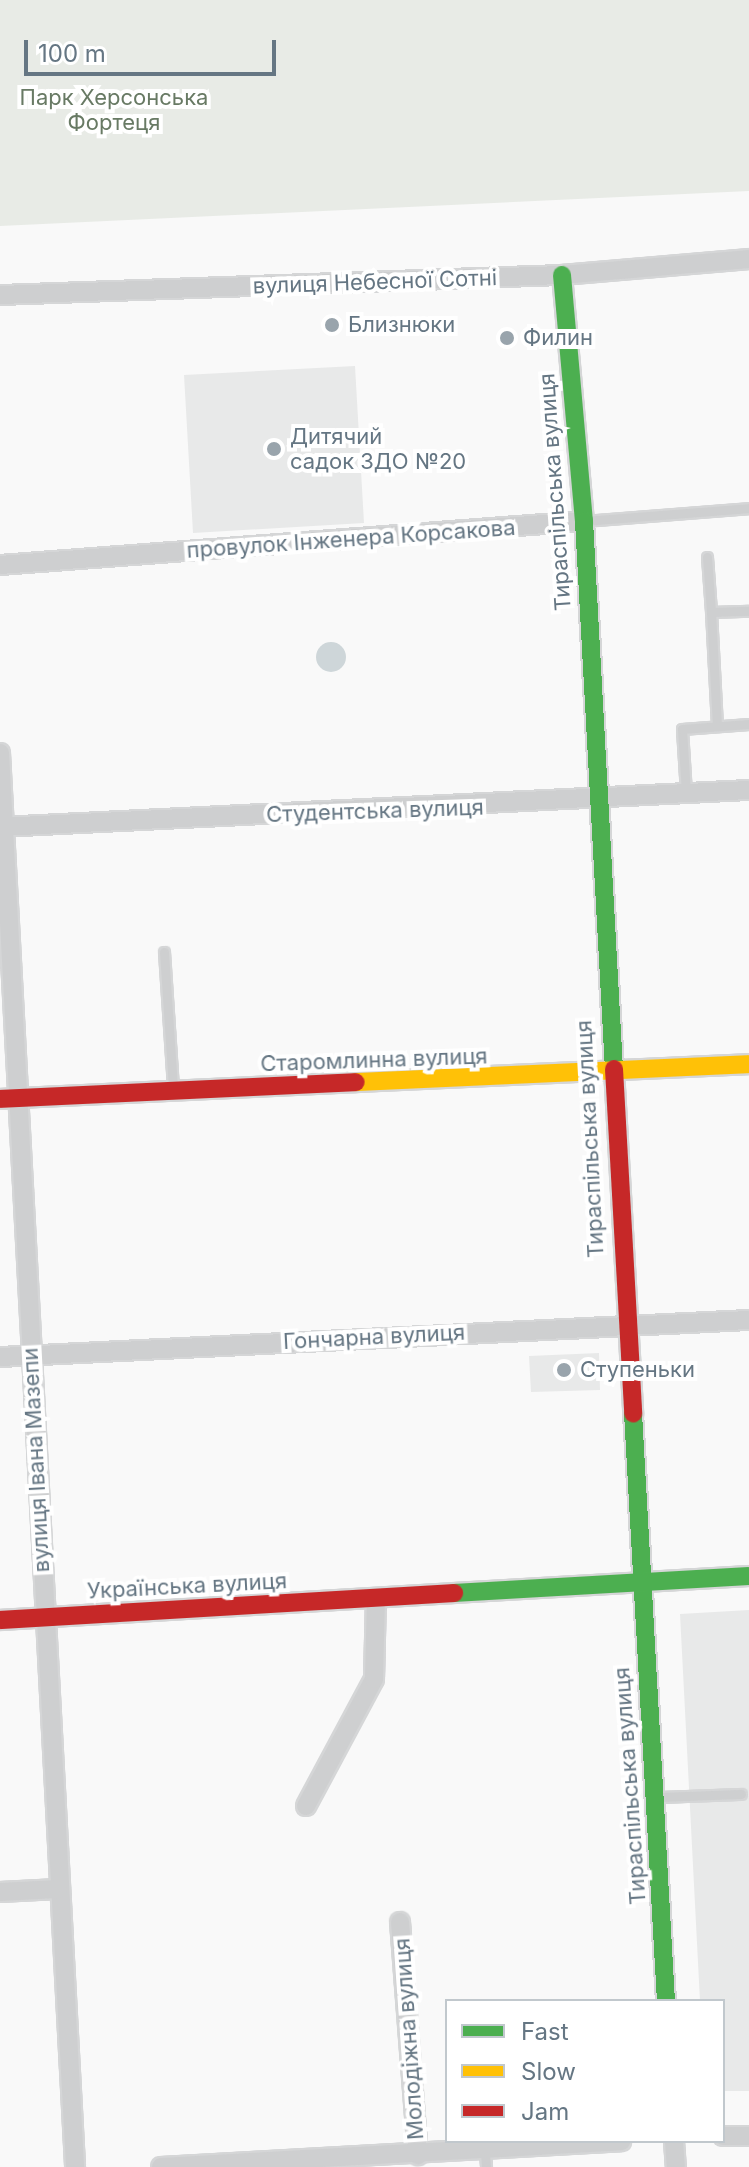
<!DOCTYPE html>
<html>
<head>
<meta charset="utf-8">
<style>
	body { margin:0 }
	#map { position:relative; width:749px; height:2167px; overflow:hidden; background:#f9f9f9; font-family:Inter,sans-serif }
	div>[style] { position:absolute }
	.built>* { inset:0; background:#e8e9e9 }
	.green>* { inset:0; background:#e8ebe6 }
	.water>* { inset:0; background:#ced6d9 }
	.round { border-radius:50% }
	.roads { filter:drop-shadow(2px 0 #d5d6d7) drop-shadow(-2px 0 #d5d6d7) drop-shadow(0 2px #d5d6d7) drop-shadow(0 -2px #d5d6d7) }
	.lane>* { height:9px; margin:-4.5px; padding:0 4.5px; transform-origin:4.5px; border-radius:4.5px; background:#cecfd0 }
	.street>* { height:18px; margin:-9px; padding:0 9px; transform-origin:9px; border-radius:9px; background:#cecfd0 }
	.fast>* { height:18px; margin:-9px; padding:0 9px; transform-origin:9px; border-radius:9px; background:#4caf50 }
	.slow>* { height:18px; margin:-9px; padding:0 9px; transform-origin:9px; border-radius:9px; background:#ffc107 }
	.jam>* { height:18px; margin:-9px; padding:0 9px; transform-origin:9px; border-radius:9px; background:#c62828 }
	.dots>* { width:22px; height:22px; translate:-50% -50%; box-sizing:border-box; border:4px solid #fff; border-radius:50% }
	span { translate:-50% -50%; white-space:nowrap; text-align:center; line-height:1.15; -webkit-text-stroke:8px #fff; paint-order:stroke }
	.park-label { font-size:22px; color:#687a64 }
	.street-label { font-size:22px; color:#657683 }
	.poi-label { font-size:22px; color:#657683 }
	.left { translate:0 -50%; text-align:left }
	.legend { position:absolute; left:445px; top:1999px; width:280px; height:144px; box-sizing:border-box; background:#fff; border:2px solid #c1c8cd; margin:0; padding:10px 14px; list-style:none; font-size:24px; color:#657683 }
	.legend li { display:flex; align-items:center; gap:16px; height:40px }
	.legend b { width:40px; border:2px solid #c1c8cd }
	.scale { position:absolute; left:24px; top:40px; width:252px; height:36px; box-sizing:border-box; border:4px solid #657683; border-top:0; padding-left:10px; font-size:24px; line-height:28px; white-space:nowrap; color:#657683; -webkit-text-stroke:6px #fff; paint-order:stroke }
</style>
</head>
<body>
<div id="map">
	<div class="built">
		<div style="clip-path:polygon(355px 366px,364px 523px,193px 533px,184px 375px)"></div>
		<div style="clip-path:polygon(599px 1353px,600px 1390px,531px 1392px,529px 1356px)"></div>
		<div style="clip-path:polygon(749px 1610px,749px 2091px,723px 2091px,723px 2001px,700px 2001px,680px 1614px)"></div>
	</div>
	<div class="green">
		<div style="clip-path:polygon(0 0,749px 0,749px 191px,0 226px)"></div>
	</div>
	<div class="water">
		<div class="round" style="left:316px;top:642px;width:30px;height:30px"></div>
	</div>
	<div class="roads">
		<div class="lane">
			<div style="left:585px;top:521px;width:165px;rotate:-4.5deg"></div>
			<div style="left:707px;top:557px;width:55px;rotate:85.8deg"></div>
			<div style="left:717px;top:726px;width:114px;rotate:-93deg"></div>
			<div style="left:711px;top:612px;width:38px;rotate:-2deg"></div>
			<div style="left:686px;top:793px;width:64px;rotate:-93.6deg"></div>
			<div style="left:682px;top:729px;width:67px;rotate:-4.3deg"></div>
			<div style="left:164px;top:952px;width:136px;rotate:86.2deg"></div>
			<div style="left:658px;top:1797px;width:83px;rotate:-2.1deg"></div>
			<div style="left:485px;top:2152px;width:15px;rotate:86deg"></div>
		</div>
		<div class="street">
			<div style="left:0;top:295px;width:562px;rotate:-2.04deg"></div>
			<div style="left:562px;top:275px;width:188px;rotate:-4.9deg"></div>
			<div style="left:0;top:565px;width:586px;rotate:-4.31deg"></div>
			<div style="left:0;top:753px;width:1416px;rotate:86.96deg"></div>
			<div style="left:0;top:827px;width:750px;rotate:-2.83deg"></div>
			<div style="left:0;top:1357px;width:750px;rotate:-2.83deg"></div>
			<div style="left:306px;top:1806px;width:144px;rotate:-61.8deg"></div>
			<div style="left:374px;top:1679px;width:80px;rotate:-88.6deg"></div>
			<div style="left:0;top:1892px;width:58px;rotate:-3deg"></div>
			<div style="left:400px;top:1922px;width:234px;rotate:85.6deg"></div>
			<div style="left:723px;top:2136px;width:26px"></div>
			<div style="left:674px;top:2141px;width:26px;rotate:86deg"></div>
			<div style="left:161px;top:2167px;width:461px;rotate:-3.2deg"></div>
		</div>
		<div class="fast">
			<div style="left:562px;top:275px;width:247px;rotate:84.9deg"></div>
			<div style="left:584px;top:521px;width:549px;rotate:86.87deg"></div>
			<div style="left:633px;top:1413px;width:589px;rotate:86.79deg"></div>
			<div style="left:454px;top:1593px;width:295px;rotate:-3.3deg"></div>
		</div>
		<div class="slow">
			<div style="left:356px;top:1082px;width:393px;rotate:-2.6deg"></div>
		</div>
		<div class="jam">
			<div style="left:614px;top:1069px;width:345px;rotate:86.8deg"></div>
			<div style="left:0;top:1099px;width:356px;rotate:-2.7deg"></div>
			<div style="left:0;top:1620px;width:455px;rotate:-3.4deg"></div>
		</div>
	</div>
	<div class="dots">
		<div style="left:332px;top:325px;background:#99a4ac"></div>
		<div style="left:507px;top:338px;background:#99a4ac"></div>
		<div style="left:274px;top:449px;background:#99a4ac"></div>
		<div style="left:564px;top:1370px;background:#99a4ac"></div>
	</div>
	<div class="park-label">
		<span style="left:114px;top:110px">Парк Херсонська<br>Фортеця</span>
	</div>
	<div class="street-label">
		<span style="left:375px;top:282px;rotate:-2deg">вулиця Небесної Сотні</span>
		<span style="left:555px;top:492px;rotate:-94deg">Тираспільська вулиця</span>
		<span style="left:351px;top:539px;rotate:-4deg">провулок Інженера Корсакова</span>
		<span style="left:375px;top:811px;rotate:-2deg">Студентська вулиця</span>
		<span style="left:374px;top:1060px;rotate:-2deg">Старомлинна вулиця</span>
		<span style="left:590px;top:1139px;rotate:-93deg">Тираспільська вулиця</span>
		<span style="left:374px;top:1337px;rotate:-3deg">Гончарна вулиця</span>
		<span style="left:36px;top:1460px;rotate:-93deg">вулиця Івана Мазепи</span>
		<span style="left:187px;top:1586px;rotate:-3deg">Українська вулиця</span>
		<span style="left:630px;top:1786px;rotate:-94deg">Тираспільська вулиця</span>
		<span style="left:409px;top:2039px;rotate:-94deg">Молодіжна вулиця</span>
	</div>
	<div class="poi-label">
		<span class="left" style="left:348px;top:325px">Близнюки</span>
		<span class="left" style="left:523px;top:338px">Филин</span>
		<span class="left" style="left:290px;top:449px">Дитячий<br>садок ЗДО №20</span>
		<span class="left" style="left:580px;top:1370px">Ступеньки</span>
	</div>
	<ul class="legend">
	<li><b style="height:10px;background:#4caf50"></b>Fast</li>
	<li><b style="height:10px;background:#ffc107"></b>Slow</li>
	<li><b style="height:10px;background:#c62828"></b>Jam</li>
	</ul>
	<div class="scale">100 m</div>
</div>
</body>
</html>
